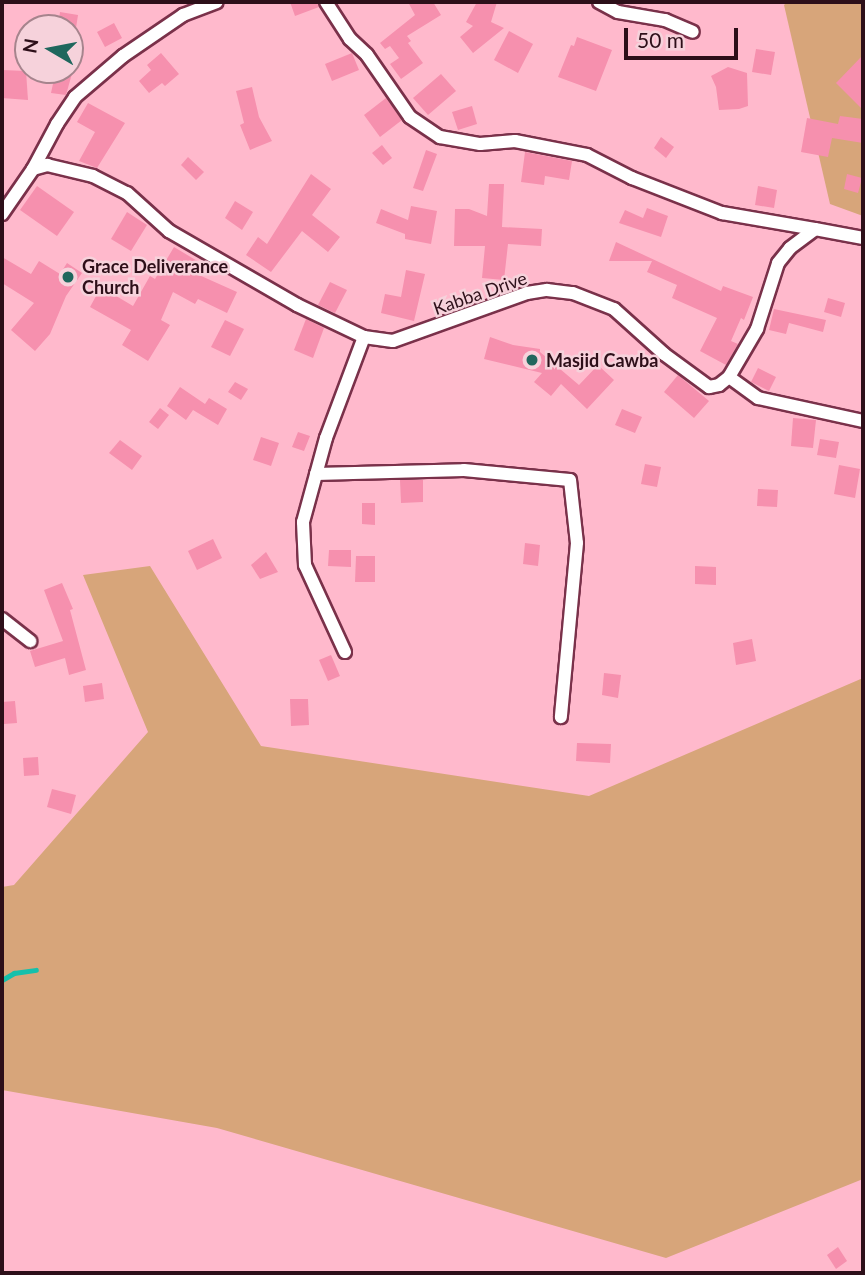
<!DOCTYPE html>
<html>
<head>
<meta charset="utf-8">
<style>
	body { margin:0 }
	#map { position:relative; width:865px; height:1275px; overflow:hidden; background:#ffb9cc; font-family:Lato,sans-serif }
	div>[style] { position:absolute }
	.green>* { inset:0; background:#d7a57a }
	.stream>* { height:4.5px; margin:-2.25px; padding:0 2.25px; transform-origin:2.25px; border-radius:2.25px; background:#16c0ab }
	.building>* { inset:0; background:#f690ae }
	.roads { filter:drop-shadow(2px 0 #7a314a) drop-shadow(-2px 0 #7a314a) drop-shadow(0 2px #7a314a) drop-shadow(0 -2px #7a314a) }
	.minor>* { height:12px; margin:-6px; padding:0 6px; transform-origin:6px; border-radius:6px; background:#fff }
	.dots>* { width:19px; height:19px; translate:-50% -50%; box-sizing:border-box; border:4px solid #f6d2db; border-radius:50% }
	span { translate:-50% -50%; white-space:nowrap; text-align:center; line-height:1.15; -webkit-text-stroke:5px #f6d2db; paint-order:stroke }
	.poi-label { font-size:18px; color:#2d0f19; font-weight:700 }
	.left { translate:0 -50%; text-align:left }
	.street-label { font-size:18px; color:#2d0f19 }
	.frame { position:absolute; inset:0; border:4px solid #2d0f19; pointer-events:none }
	.north { position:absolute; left:14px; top:14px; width:70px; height:70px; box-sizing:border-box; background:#f6d2db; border:2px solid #a6848d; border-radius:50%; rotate:280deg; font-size:19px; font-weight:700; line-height:28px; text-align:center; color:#2d0f19 }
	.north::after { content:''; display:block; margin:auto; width:24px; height:32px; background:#1f675d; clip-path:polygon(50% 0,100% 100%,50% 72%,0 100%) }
	.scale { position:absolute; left:624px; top:28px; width:114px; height:32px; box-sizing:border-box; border:4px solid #2d0f19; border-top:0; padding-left:9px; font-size:21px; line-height:24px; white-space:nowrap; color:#2d0f19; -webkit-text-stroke:5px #f6d2db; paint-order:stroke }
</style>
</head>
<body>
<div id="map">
	<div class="green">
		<div style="clip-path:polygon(787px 2px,863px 2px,863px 216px,830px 204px,784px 5px)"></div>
		<div style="clip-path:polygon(150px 566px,261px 746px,589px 796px,863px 678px,863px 1179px,666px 1258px,217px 1128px,2px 1090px,2px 887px,14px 885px,148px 732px,83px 575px)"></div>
	</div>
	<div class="stream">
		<div style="left:2px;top:980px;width:14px;rotate:-30deg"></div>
		<div style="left:14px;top:973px;width:22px;rotate:-8deg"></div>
	</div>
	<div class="building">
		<div style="clip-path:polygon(290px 2px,317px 2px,319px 7px,295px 16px)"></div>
		<div style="clip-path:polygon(408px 2px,433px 2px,441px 15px,407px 36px,411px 41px,408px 43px,423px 63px,401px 79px,390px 64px,399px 58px,390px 46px,385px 49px,380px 43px,415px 15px)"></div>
		<div style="clip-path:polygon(477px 2px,497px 2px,491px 22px,504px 28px,473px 53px,460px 37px,473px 26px,466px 22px)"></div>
		<div style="clip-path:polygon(60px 12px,78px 15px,76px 28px,58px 28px)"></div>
		<div style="clip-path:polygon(114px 23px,122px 38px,105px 47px,97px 32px)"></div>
		<div style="clip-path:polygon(509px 31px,533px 44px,518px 73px,494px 60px)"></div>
		<div style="clip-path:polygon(577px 37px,612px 50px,596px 91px,558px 77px,571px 45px,574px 46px)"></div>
		<div style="clip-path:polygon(756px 49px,775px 52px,771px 75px,752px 72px)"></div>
		<div style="clip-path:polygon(161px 53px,179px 74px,165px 86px,162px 83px,149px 93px,139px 81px,151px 70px,147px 65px)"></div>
		<div style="clip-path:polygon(352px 53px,359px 70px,332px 81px,325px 64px)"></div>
		<div style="clip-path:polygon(863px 55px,863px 110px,836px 83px)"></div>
		<div style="clip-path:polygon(728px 67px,747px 73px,748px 106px,739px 109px,719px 110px,716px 87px,711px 76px)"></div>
		<div style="clip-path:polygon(2px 70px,26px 71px,28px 100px,2px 98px)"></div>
		<div style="clip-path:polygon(56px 70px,73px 70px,66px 95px,51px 93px)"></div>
		<div style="clip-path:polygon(441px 74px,456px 91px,428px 115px,413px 98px)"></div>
		<div style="clip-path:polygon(252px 87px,259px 117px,272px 141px,250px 150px,240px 125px,244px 123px,236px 91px)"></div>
		<div style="clip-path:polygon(386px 98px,402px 120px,380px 137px,364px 115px)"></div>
		<div style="clip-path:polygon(88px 103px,125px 123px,97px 168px,79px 161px,95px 132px,77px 122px)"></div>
		<div style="clip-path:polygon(472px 106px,477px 124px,458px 130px,452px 112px)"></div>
		<div style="clip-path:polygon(840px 116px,863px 119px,863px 143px,832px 138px,828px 157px,801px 152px,807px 118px,838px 124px)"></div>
		<div style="clip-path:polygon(661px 137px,674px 147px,666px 158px,654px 148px)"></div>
		<div style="clip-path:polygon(382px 145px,392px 158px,383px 165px,372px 153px)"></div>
		<div style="clip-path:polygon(426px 150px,437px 154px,423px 191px,413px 188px)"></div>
		<div style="clip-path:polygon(525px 152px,572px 161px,569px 180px,545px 176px,544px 185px,521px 182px)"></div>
		<div style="clip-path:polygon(188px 157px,204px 172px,196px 180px,181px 165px)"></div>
		<div style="clip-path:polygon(311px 174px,331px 189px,312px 215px,340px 237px,328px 252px,302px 231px,271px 272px,246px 255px,258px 237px,267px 244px)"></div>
		<div style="clip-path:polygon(847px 174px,862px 178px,858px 193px,844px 189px)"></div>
		<div style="clip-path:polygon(489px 184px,504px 184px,502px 227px,542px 229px,541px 246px,508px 244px,504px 280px,482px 278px,485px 246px,454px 246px,455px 209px,469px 209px,487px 216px)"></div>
		<div style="clip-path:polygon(37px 186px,74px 212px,57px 236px,20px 210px)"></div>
		<div style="clip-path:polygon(758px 186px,777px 190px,774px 208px,755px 205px)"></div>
		<div style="clip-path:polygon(235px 201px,253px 212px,242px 230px,225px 218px)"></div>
		<div style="clip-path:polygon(411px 206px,437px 211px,431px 244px,405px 239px,405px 234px,376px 223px,381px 209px,408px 220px)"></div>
		<div style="clip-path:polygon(647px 208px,668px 216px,661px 237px,619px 223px,625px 210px,643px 218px)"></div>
		<div style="clip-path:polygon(127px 212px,147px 225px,131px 251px,111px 239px)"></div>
		<div style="clip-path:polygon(616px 242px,721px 291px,723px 286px,753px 297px,744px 320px,741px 318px,731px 341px,738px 344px,726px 365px,700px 351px,717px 318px,672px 298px,677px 285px,647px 272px,652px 261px,609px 261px)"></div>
		<div style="clip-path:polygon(174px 247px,204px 265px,199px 275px,237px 292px,227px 313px,198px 299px,195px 304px,173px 292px,161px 320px,170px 325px,148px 361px,122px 345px,131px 330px,90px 307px,101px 287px,133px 306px,150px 276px,155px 279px)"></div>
		<div style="clip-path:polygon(2px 257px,31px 274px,39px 261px,60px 274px,67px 263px,82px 273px,66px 296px,50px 334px,35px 351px,11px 330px,34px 303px,2px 283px)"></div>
		<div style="clip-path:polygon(406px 270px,425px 274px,414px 321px,381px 313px,385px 294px,401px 297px)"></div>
		<div style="clip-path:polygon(330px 282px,347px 290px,335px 313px,318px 305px)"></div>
		<div style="clip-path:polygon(828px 298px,845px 303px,841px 317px,824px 312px)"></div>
		<div style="clip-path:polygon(774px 309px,826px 320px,823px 332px,789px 323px,786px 334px,769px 330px)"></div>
		<div style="clip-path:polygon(306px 319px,324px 328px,313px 358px,294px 350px)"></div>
		<div style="clip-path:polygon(225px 320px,244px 329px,230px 356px,211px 347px)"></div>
		<div style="clip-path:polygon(490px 337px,513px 345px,540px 349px,540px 352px,579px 385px,598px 365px,614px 380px,587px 409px,561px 384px,551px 396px,534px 382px,542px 373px,484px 359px)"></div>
		<div style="clip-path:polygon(758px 368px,776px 377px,769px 391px,751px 382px)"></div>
		<div style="clip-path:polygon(678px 375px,709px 401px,694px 418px,664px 392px)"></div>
		<div style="clip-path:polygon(235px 382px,248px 389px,241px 400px,228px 392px)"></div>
		<div style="clip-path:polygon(180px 387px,205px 404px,209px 398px,227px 409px,218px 425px,193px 410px,186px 420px,167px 406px)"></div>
		<div style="clip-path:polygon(160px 408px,169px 415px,158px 429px,149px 422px)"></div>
		<div style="clip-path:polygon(622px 409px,642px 417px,635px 433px,615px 425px)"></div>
		<div style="clip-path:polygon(793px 418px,816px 420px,813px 448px,791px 446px)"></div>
		<div style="clip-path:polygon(298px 432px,310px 436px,304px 451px,292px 447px)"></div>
		<div style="clip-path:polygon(261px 437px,279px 443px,271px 466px,253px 460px)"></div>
		<div style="clip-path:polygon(820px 439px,839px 442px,836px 458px,817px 455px)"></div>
		<div style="clip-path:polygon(120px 440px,142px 456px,132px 470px,109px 453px)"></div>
		<div style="clip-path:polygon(645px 464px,661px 467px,657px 487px,641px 484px)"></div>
		<div style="clip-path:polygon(839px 465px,860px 469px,855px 498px,834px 494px)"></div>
		<div style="clip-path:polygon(400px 480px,423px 480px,423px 502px,401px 503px)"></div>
		<div style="clip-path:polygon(758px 489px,778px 490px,777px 507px,757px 506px)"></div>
		<div style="clip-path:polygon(362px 503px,375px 503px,375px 525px,362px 524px)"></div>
		<div style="clip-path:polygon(213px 539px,222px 558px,197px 570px,188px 551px)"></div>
		<div style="clip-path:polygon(525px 543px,540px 545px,538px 566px,523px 564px)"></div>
		<div style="clip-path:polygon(329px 550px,351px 550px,351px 567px,328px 566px)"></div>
		<div style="clip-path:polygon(266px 552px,278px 572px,260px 579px,251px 565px)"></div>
		<div style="clip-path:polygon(356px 556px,375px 556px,375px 582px,355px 582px)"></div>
		<div style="clip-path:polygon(695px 566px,716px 567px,716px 585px,695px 584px)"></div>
		<div style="clip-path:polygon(62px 583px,73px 609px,70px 610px,86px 670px,69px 675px,65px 658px,35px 667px,30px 651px,63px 641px,44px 590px)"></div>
		<div style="clip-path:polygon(752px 639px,756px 661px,736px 665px,733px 643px)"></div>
		<div style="clip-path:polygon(331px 655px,340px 676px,328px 681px,319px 660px)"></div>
		<div style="clip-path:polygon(604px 673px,621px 675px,618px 698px,602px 695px)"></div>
		<div style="clip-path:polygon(102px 683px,104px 699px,85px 702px,83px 686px)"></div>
		<div style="clip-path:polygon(290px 699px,308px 699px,309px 725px,291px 726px)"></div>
		<div style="clip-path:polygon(15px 701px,17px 723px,4px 724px,2px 702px)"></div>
		<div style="clip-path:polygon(577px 743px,611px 744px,610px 763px,576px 761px)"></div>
		<div style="clip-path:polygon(38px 757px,39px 775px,24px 776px,23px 758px)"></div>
		<div style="clip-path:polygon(52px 789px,76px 795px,71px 814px,47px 807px)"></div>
		<div style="clip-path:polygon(838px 1247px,847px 1261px,836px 1269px,827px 1255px)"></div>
	</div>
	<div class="roads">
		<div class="minor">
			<div style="left:326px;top:2px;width:44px;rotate:57deg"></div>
			<div style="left:350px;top:39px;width:23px;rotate:43deg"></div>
			<div style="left:367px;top:55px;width:75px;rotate:55.3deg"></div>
			<div style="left:410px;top:117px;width:36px;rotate:34deg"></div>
			<div style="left:440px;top:137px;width:41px;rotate:9.9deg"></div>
			<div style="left:480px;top:144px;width:35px;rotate:-5deg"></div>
			<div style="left:515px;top:141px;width:73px;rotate:11deg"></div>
			<div style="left:587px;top:155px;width:51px;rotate:27.1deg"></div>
			<div style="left:632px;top:178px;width:97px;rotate:21.3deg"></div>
			<div style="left:722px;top:213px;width:94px;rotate:9.8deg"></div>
			<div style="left:599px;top:2px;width:21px;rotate:28deg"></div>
			<div style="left:618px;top:12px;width:48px;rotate:9.7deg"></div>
			<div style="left:665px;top:20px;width:30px;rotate:23deg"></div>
			<div style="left:33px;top:169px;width:15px;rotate:-16deg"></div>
			<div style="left:47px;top:165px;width:47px;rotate:13.4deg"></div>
			<div style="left:93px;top:176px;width:38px;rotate:27deg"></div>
			<div style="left:127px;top:193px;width:57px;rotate:42.1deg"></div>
			<div style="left:169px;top:231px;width:148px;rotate:30deg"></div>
			<div style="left:297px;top:305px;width:74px;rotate:25.5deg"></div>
			<div style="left:364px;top:337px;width:29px;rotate:8deg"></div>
			<div style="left:393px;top:341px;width:142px;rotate:-19.7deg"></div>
			<div style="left:527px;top:293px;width:20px;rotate:-9deg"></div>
			<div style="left:547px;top:290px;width:26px;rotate:7deg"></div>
			<div style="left:573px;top:293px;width:44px;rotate:21.3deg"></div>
			<div style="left:614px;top:309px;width:67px;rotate:42deg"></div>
			<div style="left:664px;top:354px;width:56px;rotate:36.3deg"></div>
			<div style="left:709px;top:387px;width:10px;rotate:-11deg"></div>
			<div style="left:719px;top:385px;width:13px;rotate:-39deg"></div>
			<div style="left:729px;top:377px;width:56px;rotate:-59.7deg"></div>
			<div style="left:757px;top:329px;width:69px;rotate:-72.3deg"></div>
			<div style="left:778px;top:263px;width:19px;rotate:-51deg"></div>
			<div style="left:790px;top:248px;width:31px;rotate:-37deg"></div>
			<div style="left:815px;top:229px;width:49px;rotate:10.6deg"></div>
			<div style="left:2px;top:214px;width:55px;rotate:-55.4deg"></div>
			<div style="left:33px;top:169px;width:51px;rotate:-61.9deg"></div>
			<div style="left:57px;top:124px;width:32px;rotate:-56deg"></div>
			<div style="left:75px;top:97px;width:63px;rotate:-40.5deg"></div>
			<div style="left:123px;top:56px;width:73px;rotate:-34.3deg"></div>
			<div style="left:183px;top:15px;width:36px;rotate:-21deg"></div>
			<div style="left:729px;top:377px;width:36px;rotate:36deg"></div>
			<div style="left:758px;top:398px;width:107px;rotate:12.4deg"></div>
			<div style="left:316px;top:474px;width:148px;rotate:-1.5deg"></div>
			<div style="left:464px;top:470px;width:106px;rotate:5.4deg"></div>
			<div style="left:570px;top:480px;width:63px;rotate:83.7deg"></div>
			<div style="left:577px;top:543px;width:175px;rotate:95.3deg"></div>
			<div style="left:2px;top:619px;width:36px;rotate:38deg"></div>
			<div style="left:345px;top:652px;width:96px;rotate:-114.7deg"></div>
			<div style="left:305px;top:565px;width:43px;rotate:-92.7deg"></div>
			<div style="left:303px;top:522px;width:87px;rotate:-74.7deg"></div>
			<div style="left:326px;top:438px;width:108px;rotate:-69.4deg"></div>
		</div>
	</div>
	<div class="dots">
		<div style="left:68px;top:277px;background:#1f675d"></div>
		<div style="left:532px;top:360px;background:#1f675d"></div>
	</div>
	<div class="poi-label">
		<span class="left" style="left:82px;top:277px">Grace Deliverance<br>Church</span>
		<span class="left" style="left:546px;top:360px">Masjid Cawba</span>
	</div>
	<div class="street-label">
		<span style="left:480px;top:293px;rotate:-19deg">Kabba Drive</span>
	</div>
	<div class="frame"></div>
	<div class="north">N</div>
	<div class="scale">50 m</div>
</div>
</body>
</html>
